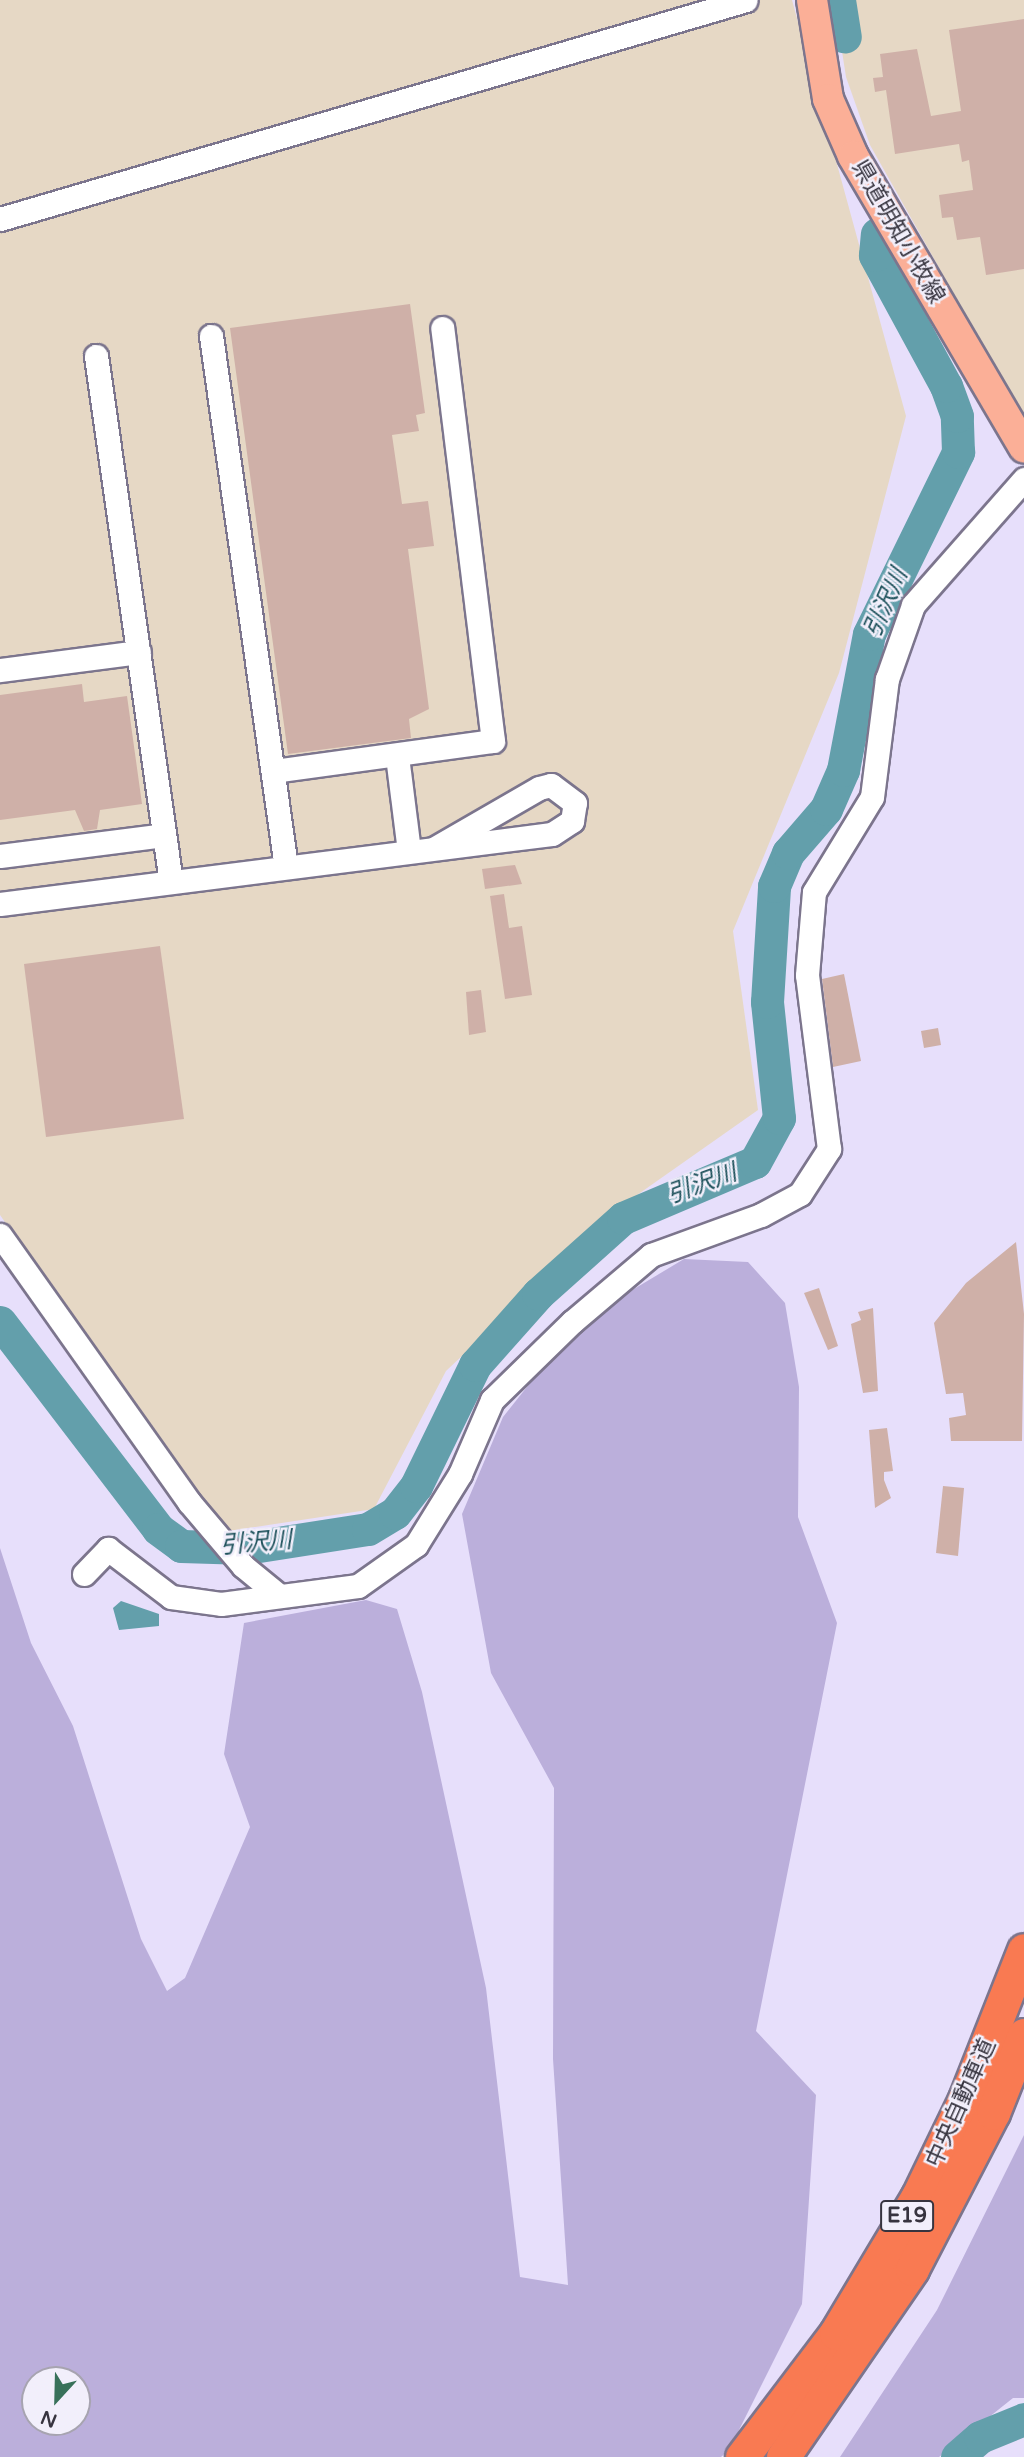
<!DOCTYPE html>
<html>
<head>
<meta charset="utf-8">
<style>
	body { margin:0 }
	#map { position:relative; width:1024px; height:2457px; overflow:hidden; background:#e7dffb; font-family:"Varela Round","Noto Sans JP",sans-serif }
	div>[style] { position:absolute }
	.industrial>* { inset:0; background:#e6d8c5 }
	.forest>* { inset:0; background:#bbafdb }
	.water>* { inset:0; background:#639fab }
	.river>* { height:33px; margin:-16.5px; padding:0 16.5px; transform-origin:16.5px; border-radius:16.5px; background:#639fab }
	.building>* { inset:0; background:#cfb0a8 }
	.roads { filter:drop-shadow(2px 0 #7c758d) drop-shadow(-2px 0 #7c758d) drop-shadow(0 2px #7c758d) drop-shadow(0 -2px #7c758d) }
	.minor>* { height:23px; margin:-11.5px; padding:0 11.5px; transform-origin:11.5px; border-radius:11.5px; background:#fff }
	.major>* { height:30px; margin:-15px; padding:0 15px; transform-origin:15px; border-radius:15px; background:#fbaf97 }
	.highway>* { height:33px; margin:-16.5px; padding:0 16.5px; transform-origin:16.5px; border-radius:16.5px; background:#f97a52 }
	span { translate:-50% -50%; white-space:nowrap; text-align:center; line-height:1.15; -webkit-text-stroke:5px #f2effb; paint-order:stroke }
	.shield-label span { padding:2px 5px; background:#f2effb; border:2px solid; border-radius:5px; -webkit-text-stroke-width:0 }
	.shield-label { font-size:21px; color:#37343f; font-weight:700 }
	.street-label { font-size:23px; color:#37343f }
	.water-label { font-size:24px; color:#1c505a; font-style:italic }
	.north { position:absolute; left:21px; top:2366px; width:70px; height:70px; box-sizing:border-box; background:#f2effb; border:2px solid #a7a4b0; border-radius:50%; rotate:202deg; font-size:19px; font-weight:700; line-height:28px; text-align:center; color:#37343f }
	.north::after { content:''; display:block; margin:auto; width:24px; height:32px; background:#38715a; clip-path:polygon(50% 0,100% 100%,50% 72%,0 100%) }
</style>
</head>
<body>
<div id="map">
	<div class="industrial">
		<div style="clip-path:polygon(0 0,792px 0,906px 416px,839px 673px,733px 931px,758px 1110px,620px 1207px,446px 1371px,374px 1509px,222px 1532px,0 1215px)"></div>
		<div style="clip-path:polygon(834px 0,1024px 0,1024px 419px,870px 145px,846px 77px)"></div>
	</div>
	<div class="forest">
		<div style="clip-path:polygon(evenodd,684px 1259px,748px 1262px,785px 1303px,799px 1387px,798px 1517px,837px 1623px,756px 2031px,816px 2095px,802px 2304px,729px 2450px,721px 2457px,0 2457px,0 1548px,31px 1643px,73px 1726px,141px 1939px,167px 1991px,185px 1978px,250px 1827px,224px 1754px,244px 1623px,366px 1600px,397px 1609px,422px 1692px,486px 1988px,520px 2277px,568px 2285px,553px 2059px,554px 1788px,491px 1673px,462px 1514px,503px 1417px,546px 1363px,609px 1304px,684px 1259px,35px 2380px,77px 2380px,77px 2422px,35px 2422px,35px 2380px)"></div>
		<div style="clip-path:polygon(1024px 2135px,1024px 2398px,1013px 2398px,939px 2457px,840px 2457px,937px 2310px)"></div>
	</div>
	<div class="water">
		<div style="clip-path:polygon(121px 1601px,159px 1614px,159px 1626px,119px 1630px,113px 1608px)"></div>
	</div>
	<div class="river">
		<div style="left:839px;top:0;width:37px;rotate:81deg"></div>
		<div style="left:0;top:1322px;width:260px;rotate:52.6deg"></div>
		<div style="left:158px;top:1529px;width:29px;rotate:36deg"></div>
		<div style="left:181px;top:1546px;width:65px;rotate:1.8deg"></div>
		<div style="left:246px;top:1548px;width:123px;rotate:-8.9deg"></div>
		<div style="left:368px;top:1529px;width:31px;rotate:-31deg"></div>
		<div style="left:395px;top:1513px;width:34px;rotate:-52deg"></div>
		<div style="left:416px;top:1486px;width:135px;rotate:-64deg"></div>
		<div style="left:475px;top:1365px;width:95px;rotate:-48.4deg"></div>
		<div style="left:538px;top:1294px;width:114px;rotate:-41.8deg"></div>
		<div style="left:623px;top:1218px;width:143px;rotate:-23deg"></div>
		<div style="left:755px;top:1162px;width:50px;rotate:-61.4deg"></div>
		<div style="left:779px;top:1118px;width:117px;rotate:-95.9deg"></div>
		<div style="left:767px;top:1002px;width:116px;rotate:-86.5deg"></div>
		<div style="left:774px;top:886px;width:36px;rotate:-67deg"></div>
		<div style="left:788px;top:853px;width:58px;rotate:-49.2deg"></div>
		<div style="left:826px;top:809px;width:43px;rotate:-66.4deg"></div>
		<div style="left:843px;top:770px;width:138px;rotate:-79.2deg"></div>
		<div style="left:869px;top:634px;width:203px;rotate:-63.9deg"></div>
		<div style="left:958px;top:452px;width:36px;rotate:-92deg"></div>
		<div style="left:957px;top:416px;width:32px;rotate:-110deg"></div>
		<div style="left:946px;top:386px;width:149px;rotate:-118.5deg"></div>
		<div style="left:875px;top:255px;width:21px;rotate:-85deg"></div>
		<div style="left:957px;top:2457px;width:30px;rotate:-41deg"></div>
		<div style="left:980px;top:2437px;width:48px;rotate:-22.2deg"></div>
	</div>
	<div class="building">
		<div style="clip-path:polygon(1024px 19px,1024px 269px,986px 275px,980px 237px,957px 240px,953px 217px,942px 218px,939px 195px,973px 190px,969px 160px,962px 162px,959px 144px,895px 154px,886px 90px,875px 92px,873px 78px,883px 77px,880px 54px,917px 49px,931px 116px,961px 111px,949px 30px)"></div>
		<div style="clip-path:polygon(410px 304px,425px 413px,416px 415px,419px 431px,392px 435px,402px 504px,428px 501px,434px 546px,408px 549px,429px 709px,409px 719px,411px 738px,288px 754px,230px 328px)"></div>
		<div style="clip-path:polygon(82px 684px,84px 702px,127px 696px,142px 804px,100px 810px,97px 829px,84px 831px,75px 810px,0 820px,0 695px)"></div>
		<div style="clip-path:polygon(515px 865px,522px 884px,485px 889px,482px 869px)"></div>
		<div style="clip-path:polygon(504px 894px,509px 928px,522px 926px,532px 995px,505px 999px,490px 896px)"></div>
		<div style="clip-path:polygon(160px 946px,184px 1119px,46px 1137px,24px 964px)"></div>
		<div style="clip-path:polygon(844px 974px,861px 1061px,833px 1067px,822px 979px)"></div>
		<div style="clip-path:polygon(481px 990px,486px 1032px,469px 1035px,466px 992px)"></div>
		<div style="clip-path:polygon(938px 1028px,941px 1045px,924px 1048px,921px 1031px)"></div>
		<div style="clip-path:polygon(1016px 1242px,1024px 1314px,1022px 1441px,951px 1441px,949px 1418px,966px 1415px,963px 1393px,946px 1394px,934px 1323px,966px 1283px)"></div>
		<div style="clip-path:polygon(819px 1288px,838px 1346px,828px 1350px,804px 1293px)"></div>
		<div style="clip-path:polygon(873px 1308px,878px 1391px,863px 1393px,851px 1324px,861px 1320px,858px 1312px)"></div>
		<div style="clip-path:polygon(887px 1428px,893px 1471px,884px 1472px,884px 1480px,891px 1498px,875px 1508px,869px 1430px)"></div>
		<div style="clip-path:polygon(943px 1486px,964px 1488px,958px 1556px,936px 1553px)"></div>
	</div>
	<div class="roads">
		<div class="minor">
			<div style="left:0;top:219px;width:777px;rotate:-16.36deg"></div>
			<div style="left:211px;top:336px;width:536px;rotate:81.96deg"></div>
			<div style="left:96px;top:356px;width:531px;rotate:81.89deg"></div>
			<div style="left:0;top:670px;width:140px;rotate:-7.4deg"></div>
			<div style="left:397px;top:756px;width:96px;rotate:82.8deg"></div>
			<div style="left:273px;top:771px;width:222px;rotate:-7.8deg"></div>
			<div style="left:493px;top:741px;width:416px;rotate:-97deg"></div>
			<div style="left:0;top:856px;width:165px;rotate:-7.3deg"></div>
			<div style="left:0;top:904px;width:556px;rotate:-7.23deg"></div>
			<div style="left:552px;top:834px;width:24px;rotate:-33deg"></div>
			<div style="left:572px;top:821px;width:18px;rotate:-81deg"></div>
			<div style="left:575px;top:803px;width:30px;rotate:-143deg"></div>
			<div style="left:551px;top:785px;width:12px;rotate:166deg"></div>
			<div style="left:539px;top:788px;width:120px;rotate:150deg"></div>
			<div style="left:0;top:1235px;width:327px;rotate:54.7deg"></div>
			<div style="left:189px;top:1502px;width:84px;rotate:49.8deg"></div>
			<div style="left:243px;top:1566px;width:44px;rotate:39.5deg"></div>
			<div style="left:84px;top:1574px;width:35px;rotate:-46deg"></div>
			<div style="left:108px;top:1549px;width:79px;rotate:37.3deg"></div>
			<div style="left:171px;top:1597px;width:50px;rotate:8deg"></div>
			<div style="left:221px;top:1604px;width:138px;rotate:-7.5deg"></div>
			<div style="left:358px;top:1586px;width:71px;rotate:-35.3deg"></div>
			<div style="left:416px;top:1545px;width:84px;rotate:-58.2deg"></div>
			<div style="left:460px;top:1474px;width:81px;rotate:-66.6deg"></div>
			<div style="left:492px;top:1400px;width:112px;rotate:-44.3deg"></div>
			<div style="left:572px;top:1322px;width:104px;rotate:-40.3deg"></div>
			<div style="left:651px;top:1255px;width:117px;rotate:-20deg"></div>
			<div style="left:761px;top:1215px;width:44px;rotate:-28.3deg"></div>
			<div style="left:800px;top:1194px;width:54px;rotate:-57.2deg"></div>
			<div style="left:829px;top:1149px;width:175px;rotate:-97.2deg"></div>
			<div style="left:807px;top:975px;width:83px;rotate:-85.2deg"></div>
			<div style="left:814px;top:892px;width:111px;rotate:-58.6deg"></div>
			<div style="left:872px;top:797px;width:119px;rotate:-82.8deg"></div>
			<div style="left:887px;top:679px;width:78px;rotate:-70.6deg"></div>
			<div style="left:913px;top:605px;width:168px;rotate:-48.6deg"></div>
		</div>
		<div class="major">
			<div style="left:812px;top:0;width:100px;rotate:80.8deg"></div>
			<div style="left:828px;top:99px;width:62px;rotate:66.3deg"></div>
			<div style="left:853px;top:156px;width:338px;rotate:59.6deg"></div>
		</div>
		<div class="highway">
			<div style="left:742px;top:2457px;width:156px;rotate:-52.8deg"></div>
			<div style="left:836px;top:2333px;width:160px;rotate:-59.1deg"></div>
			<div style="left:918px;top:2196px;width:108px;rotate:-64.1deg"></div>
			<div style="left:965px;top:2099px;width:160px;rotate:-68.4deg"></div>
			<div style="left:783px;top:2457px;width:228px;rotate:-55.5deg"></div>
			<div style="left:912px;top:2269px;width:176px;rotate:-62.6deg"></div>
			<div style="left:993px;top:2113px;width:84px;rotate:-68.3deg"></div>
		</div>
	</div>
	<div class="shield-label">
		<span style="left:907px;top:2216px">E19</span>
	</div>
	<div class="street-label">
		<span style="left:898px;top:232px;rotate:60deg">県道明知小牧線</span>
		<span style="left:961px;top:2103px;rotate:-66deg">中央自動車道</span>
	</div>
	<div class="water-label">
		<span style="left:886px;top:603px;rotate:-66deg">引沢川</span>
		<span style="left:702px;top:1184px;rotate:-20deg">引沢川</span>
		<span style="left:256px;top:1543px;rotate:-5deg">引沢川</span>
	</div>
	<div class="north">N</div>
</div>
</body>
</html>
